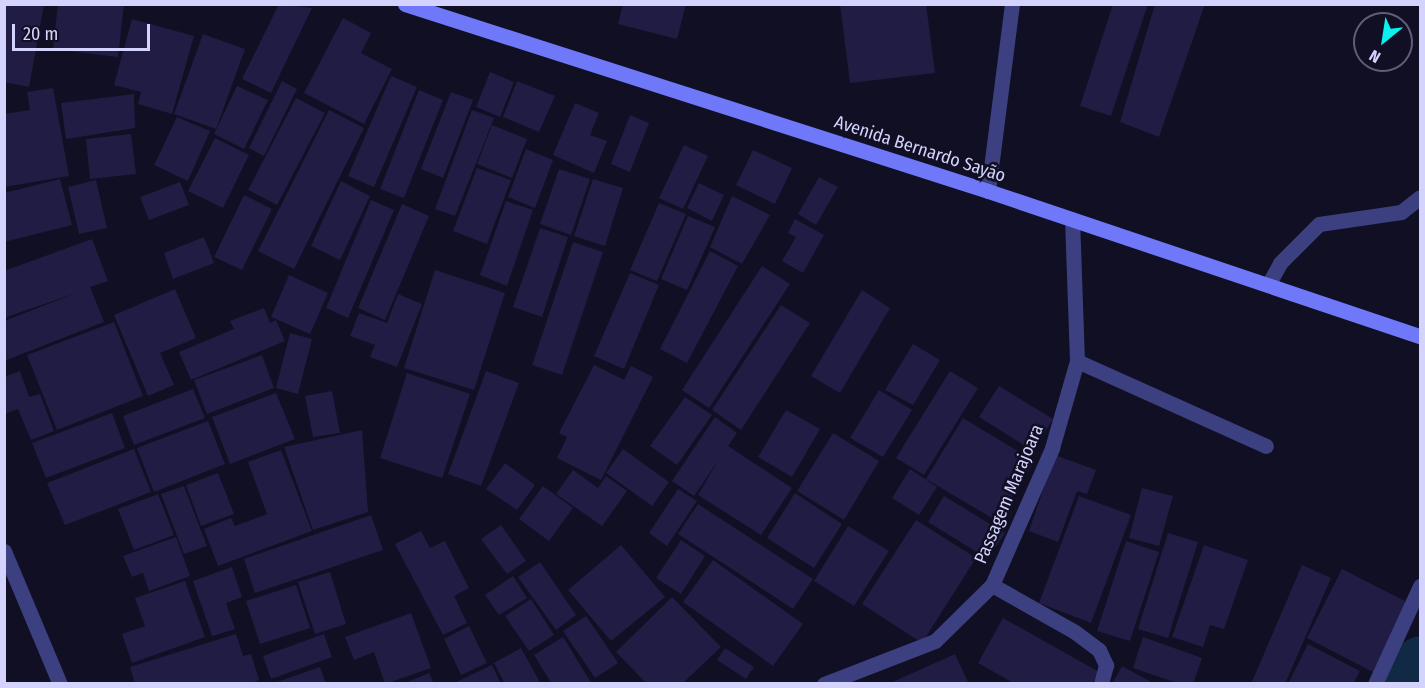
<!DOCTYPE html>
<html>
<head>
<meta charset="utf-8">
<style>
	body { margin:0 }
	#map { position:relative; width:1425px; height:688px; overflow:hidden; background:#110f23; font-family:"Fira Sans Condensed",sans-serif }
	div>[style] { position:absolute }
	.canal>* { height:48px; margin:-24px; padding:0 24px; transform-origin:24px; border-radius:24px; background:#102a46 }
	.building>* { inset:0; background:#201c43 }
	.service>* { height:15px; margin:-7.5px; padding:0 7.5px; transform-origin:7.5px; border-radius:7.5px; background:#3c4080 }
	.minor>* { height:15px; margin:-7.5px; padding:0 7.5px; transform-origin:7.5px; border-radius:7.5px; background:#3c4080 }
	.tertiary>* { height:15px; margin:-7.5px; padding:0 7.5px; transform-origin:7.5px; border-radius:7.5px; background:#3c4080 }
	.secondary>* { height:15px; margin:-7.5px; padding:0 7.5px; transform-origin:7.5px; border-radius:7.5px; background:#6e78f9 }
	span { translate:-50% -50%; white-space:nowrap; text-align:center; line-height:1.15; -webkit-text-stroke:5px #110f23; paint-order:stroke }
	.street-label { font-size:18px; color:#d4d3fd }
	.frame { position:absolute; inset:0; border:6px solid #d4d3fd; pointer-events:none }
	.north { position:absolute; left:1353px; top:12px; width:60px; height:60px; box-sizing:border-box; background:#110f23; border:2px solid #5f5d7a; border-radius:50%; rotate:210deg; font-size:16px; font-weight:700; line-height:24px; text-align:center; color:#d4d3fd }
	.north::after { content:''; display:block; margin:auto; width:21px; height:27px; background:#0af1f2; clip-path:polygon(50% 0,100% 100%,50% 72%,0 100%) }
	.scale { position:absolute; left:12px; top:24px; width:138px; height:27px; box-sizing:border-box; border:3px solid #d4d3fd; border-top:0; padding-left:8px; font-size:18px; line-height:21px; white-space:nowrap; color:#d4d3fd; -webkit-text-stroke:4px #110f23; paint-order:stroke }
</style>
</head>
<body>
<div id="map">
	<div class="canal">
		<div style="left:1409px;top:684px;width:26px;rotate:-65deg"></div>
	</div>
	<div class="building">
		<div style="clip-path:polygon(58px 4px,124px 4px,118px 57px,53px 49px)"></div>
		<div style="clip-path:polygon(279px 4px,312px 8px,271px 93px,242px 79px)"></div>
		<div style="clip-path:polygon(623px 4px,686px 4px,677px 39px,618px 24px)"></div>
		<div style="clip-path:polygon(840px 4px,926px 4px,935px 73px,850px 83px)"></div>
		<div style="clip-path:polygon(1113px 4px,1148px 4px,1111px 116px,1080px 106px)"></div>
		<div style="clip-path:polygon(1155px 4px,1205px 4px,1159px 137px,1120px 122px)"></div>
		<div style="clip-path:polygon(4px 5px,44px 5px,29px 87px,4px 82px)"></div>
		<div style="clip-path:polygon(343px 18px,371px 33px,361px 53px,392px 69px,364px 124px,304px 93px)"></div>
		<div style="clip-path:polygon(132px 19px,194px 36px,172px 114px,138px 104px,141px 92px,114px 85px)"></div>
		<div style="clip-path:polygon(203px 34px,245px 49px,216px 129px,174px 114px)"></div>
		<div style="clip-path:polygon(490px 72px,514px 82px,500px 117px,476px 107px)"></div>
		<div style="clip-path:polygon(391px 76px,417px 87px,374px 187px,348px 176px)"></div>
		<div style="clip-path:polygon(282px 81px,297px 89px,264px 156px,249px 148px)"></div>
		<div style="clip-path:polygon(517px 81px,555px 96px,539px 132px,503px 117px)"></div>
		<div style="clip-path:polygon(237px 86px,268px 100px,244px 149px,214px 134px)"></div>
		<div style="clip-path:polygon(53px 88px,69px 176px,4px 187px,4px 114px,30px 110px,27px 92px)"></div>
		<div style="clip-path:polygon(419px 90px,443px 100px,404px 198px,380px 189px)"></div>
		<div style="clip-path:polygon(451px 92px,473px 100px,443px 178px,421px 169px)"></div>
		<div style="clip-path:polygon(134px 94px,135px 128px,66px 139px,61px 103px)"></div>
		<div style="clip-path:polygon(296px 98px,325px 113px,277px 205px,248px 190px)"></div>
		<div style="clip-path:polygon(575px 103px,599px 113px,590px 135px,607px 141px,594px 173px,553px 155px)"></div>
		<div style="clip-path:polygon(329px 110px,364px 128px,294px 269px,258px 251px)"></div>
		<div style="clip-path:polygon(472px 110px,494px 118px,455px 216px,435px 209px)"></div>
		<div style="clip-path:polygon(630px 115px,649px 123px,630px 172px,611px 164px)"></div>
		<div style="clip-path:polygon(177px 117px,210px 131px,188px 181px,154px 165px)"></div>
		<div style="clip-path:polygon(492px 125px,527px 139px,512px 178px,477px 164px)"></div>
		<div style="clip-path:polygon(131px 134px,136px 174px,90px 179px,86px 139px)"></div>
		<div style="clip-path:polygon(215px 138px,249px 155px,223px 208px,188px 191px)"></div>
		<div style="clip-path:polygon(684px 145px,708px 156px,683px 209px,659px 198px)"></div>
		<div style="clip-path:polygon(526px 149px,553px 160px,535px 208px,508px 197px)"></div>
		<div style="clip-path:polygon(753px 150px,792px 168px,775px 204px,736px 185px)"></div>
		<div style="clip-path:polygon(477px 168px,511px 180px,487px 244px,453px 231px)"></div>
		<div style="clip-path:polygon(559px 169px,590px 179px,571px 235px,540px 224px)"></div>
		<div style="clip-path:polygon(819px 177px,838px 187px,816px 225px,798px 214px)"></div>
		<div style="clip-path:polygon(60px 179px,72px 225px,4px 242px,4px 193px)"></div>
		<div style="clip-path:polygon(593px 179px,623px 188px,605px 246px,574px 236px)"></div>
		<div style="clip-path:polygon(96px 180px,107px 228px,79px 234px,68px 187px)"></div>
		<div style="clip-path:polygon(341px 181px,370px 196px,340px 260px,311px 246px)"></div>
		<div style="clip-path:polygon(180px 182px,189px 205px,149px 220px,140px 197px)"></div>
		<div style="clip-path:polygon(699px 183px,724px 195px,712px 221px,687px 208px)"></div>
		<div style="clip-path:polygon(244px 195px,272px 209px,242px 270px,214px 257px)"></div>
		<div style="clip-path:polygon(732px 196px,770px 215px,742px 264px,710px 247px)"></div>
		<div style="clip-path:polygon(371px 200px,394px 210px,348px 318px,326px 308px)"></div>
		<div style="clip-path:polygon(506px 201px,533px 210px,507px 286px,480px 275px)"></div>
		<div style="clip-path:polygon(659px 203px,686px 214px,657px 281px,630px 270px)"></div>
		<div style="clip-path:polygon(402px 204px,429px 216px,385px 320px,358px 308px)"></div>
		<div style="clip-path:polygon(688px 216px,715px 227px,687px 290px,661px 279px)"></div>
		<div style="clip-path:polygon(795px 219px,824px 235px,803px 273px,782px 261px,796px 237px,788px 233px)"></div>
		<div style="clip-path:polygon(540px 228px,568px 237px,542px 317px,513px 307px)"></div>
		<div style="clip-path:polygon(204px 237px,214px 263px,173px 279px,164px 253px)"></div>
		<div style="clip-path:polygon(92px 239px,108px 281px,90px 287px,104px 322px,4px 361px,4px 321px,79px 292px,4px 318px,4px 271px)"></div>
		<div style="clip-path:polygon(573px 242px,603px 252px,562px 375px,532px 365px)"></div>
		<div style="clip-path:polygon(710px 251px,738px 266px,687px 363px,660px 349px)"></div>
		<div style="clip-path:polygon(762px 266px,790px 284px,709px 408px,682px 390px)"></div>
		<div style="clip-path:polygon(435px 270px,505px 293px,474px 390px,404px 368px)"></div>
		<div style="clip-path:polygon(630px 273px,659px 285px,624px 369px,594px 356px)"></div>
		<div style="clip-path:polygon(289px 275px,328px 293px,310px 334px,271px 317px)"></div>
		<div style="clip-path:polygon(175px 289px,196px 338px,160px 353px,174px 385px,148px 396px,114px 315px)"></div>
		<div style="clip-path:polygon(862px 290px,890px 308px,840px 393px,811px 376px)"></div>
		<div style="clip-path:polygon(398px 294px,422px 304px,397px 367px,370px 357px,375px 345px,350px 336px,359px 313px,387px 323px)"></div>
		<div style="clip-path:polygon(781px 305px,810px 323px,741px 430px,712px 410px)"></div>
		<div style="clip-path:polygon(264px 308px,270px 323px,276px 320px,285px 341px,191px 380px,179px 352px,234px 329px,230px 321px)"></div>
		<div style="clip-path:polygon(114px 322px,143px 396px,57px 430px,27px 355px)"></div>
		<div style="clip-path:polygon(290px 333px,312px 339px,298px 394px,276px 388px)"></div>
		<div style="clip-path:polygon(913px 344px,940px 360px,913px 405px,885px 390px)"></div>
		<div style="clip-path:polygon(262px 355px,274px 388px,207px 414px,194px 380px)"></div>
		<div style="clip-path:polygon(594px 365px,624px 380px,631px 366px,653px 377px,601px 480px,557px 458px,567px 437px,559px 433px)"></div>
		<div style="clip-path:polygon(20px 371px,29px 397px,40px 394px,54px 431px,31px 440px,18px 409px,4px 414px,4px 377px)"></div>
		<div style="clip-path:polygon(486px 371px,519px 383px,481px 486px,448px 474px)"></div>
		<div style="clip-path:polygon(950px 371px,978px 388px,924px 475px,896px 458px)"></div>
		<div style="clip-path:polygon(407px 373px,470px 394px,442px 478px,380px 458px)"></div>
		<div style="clip-path:polygon(999px 386px,1053px 419px,1033px 451px,979px 417px)"></div>
		<div style="clip-path:polygon(193px 389px,205px 418px,134px 445px,123px 416px)"></div>
		<div style="clip-path:polygon(879px 390px,912px 410px,883px 457px,850px 438px)"></div>
		<div style="clip-path:polygon(332px 391px,340px 433px,313px 437px,305px 396px)"></div>
		<div style="clip-path:polygon(276px 393px,295px 439px,230px 464px,212px 417px)"></div>
		<div style="clip-path:polygon(685px 397px,712px 415px,677px 465px,650px 446px)"></div>
		<div style="clip-path:polygon(786px 410px,820px 429px,792px 477px,758px 457px)"></div>
		<div style="clip-path:polygon(112px 413px,125px 448px,46px 478px,32px 443px)"></div>
		<div style="clip-path:polygon(715px 417px,737px 433px,728px 446px,792px 488px,761px 535px,698px 495px,718px 461px,694px 496px,672px 481px)"></div>
		<div style="clip-path:polygon(963px 418px,1034px 461px,997px 521px,926px 479px)"></div>
		<div style="clip-path:polygon(208px 421px,225px 464px,154px 492px,137px 448px)"></div>
		<div style="clip-path:polygon(362px 430px,368px 512px,313px 530px,284px 447px)"></div>
		<div style="clip-path:polygon(833px 433px,879px 461px,844px 520px,797px 491px)"></div>
		<div style="clip-path:polygon(134px 449px,151px 492px,65px 525px,47px 483px)"></div>
		<div style="clip-path:polygon(623px 449px,669px 482px,652px 506px,606px 473px)"></div>
		<div style="clip-path:polygon(281px 450px,312px 531px,218px 566px,204px 529px,231px 518px,235px 526px,267px 514px,248px 462px)"></div>
		<div style="clip-path:polygon(1055px 455px,1096px 470px,1087px 494px,1077px 491px,1058px 542px,1029px 531px)"></div>
		<div style="clip-path:polygon(505px 463px,535px 485px,517px 510px,486px 489px)"></div>
		<div style="clip-path:polygon(910px 469px,937px 487px,919px 515px,892px 498px)"></div>
		<div style="clip-path:polygon(573px 470px,598px 488px,606px 476px,627px 491px,602px 526px,556px 494px)"></div>
		<div style="clip-path:polygon(218px 473px,234px 514px,201px 526px,186px 485px)"></div>
		<div style="clip-path:polygon(184px 486px,207px 546px,184px 554px,161px 494px)"></div>
		<div style="clip-path:polygon(543px 486px,573px 508px,549px 541px,519px 519px)"></div>
		<div style="clip-path:polygon(1142px 488px,1173px 496px,1159px 546px,1129px 538px)"></div>
		<div style="clip-path:polygon(678px 489px,697px 501px,667px 546px,649px 533px)"></div>
		<div style="clip-path:polygon(795px 493px,842px 524px,814px 568px,767px 538px)"></div>
		<div style="clip-path:polygon(158px 494px,174px 535px,134px 550px,118px 509px)"></div>
		<div style="clip-path:polygon(944px 496px,1005px 533px,988px 559px,928px 522px)"></div>
		<div style="clip-path:polygon(1079px 496px,1131px 515px,1091px 623px,1039px 603px)"></div>
		<div style="clip-path:polygon(698px 504px,813px 579px,793px 609px,678px 534px)"></div>
		<div style="clip-path:polygon(371px 515px,383px 550px,255px 593px,244px 559px)"></div>
		<div style="clip-path:polygon(916px 520px,976px 558px,922px 643px,862px 604px)"></div>
		<div style="clip-path:polygon(501px 525px,526px 561px,507px 574px,481px 539px)"></div>
		<div style="clip-path:polygon(848px 526px,889px 551px,854px 606px,814px 581px)"></div>
		<div style="clip-path:polygon(421px 531px,430px 548px,445px 541px,469px 588px,454px 596px,467px 623px,443px 635px,395px 544px)"></div>
		<div style="clip-path:polygon(1168px 533px,1198px 542px,1168px 638px,1138px 629px)"></div>
		<div style="clip-path:polygon(176px 537px,190px 576px,149px 591px,143px 573px,132px 577px,123px 556px)"></div>
		<div style="clip-path:polygon(681px 540px,705px 556px,681px 594px,656px 578px)"></div>
		<div style="clip-path:polygon(1126px 541px,1159px 552px,1130px 641px,1097px 631px)"></div>
		<div style="clip-path:polygon(621px 545px,665px 597px,611px 641px,568px 590px)"></div>
		<div style="clip-path:polygon(1204px 545px,1248px 560px,1224px 629px,1210px 625px,1203px 647px,1172px 637px)"></div>
		<div style="clip-path:polygon(713px 560px,803px 624px,773px 666px,683px 602px)"></div>
		<div style="clip-path:polygon(540px 562px,576px 615px,556px 630px,518px 577px)"></div>
		<div style="clip-path:polygon(1302px 565px,1331px 578px,1285px 684px,1251px 684px)"></div>
		<div style="clip-path:polygon(232px 567px,242px 597px,226px 603px,235px 629px,212px 636px,193px 581px)"></div>
		<div style="clip-path:polygon(1342px 569px,1407px 602px,1373px 672px,1307px 638px)"></div>
		<div style="clip-path:polygon(330px 572px,346px 624px,315px 634px,298px 582px)"></div>
		<div style="clip-path:polygon(513px 576px,527px 598px,499px 615px,485px 595px)"></div>
		<div style="clip-path:polygon(185px 581px,205px 637px,132px 663px,122px 634px,145px 626px,135px 598px)"></div>
		<div style="clip-path:polygon(296px 585px,310px 628px,260px 644px,246px 601px)"></div>
		<div style="clip-path:polygon(672px 597px,721px 647px,682px 684px,647px 684px,616px 652px)"></div>
		<div style="clip-path:polygon(531px 599px,554px 635px,529px 651px,505px 616px)"></div>
		<div style="clip-path:polygon(411px 613px,431px 668px,385px 684px,374px 652px,354px 660px,345px 637px)"></div>
		<div style="clip-path:polygon(586px 616px,618px 663px,595px 678px,563px 631px)"></div>
		<div style="clip-path:polygon(1003px 618px,1099px 672px,1092px 684px,1015px 684px,978px 663px)"></div>
		<div style="clip-path:polygon(469px 626px,487px 663px,461px 675px,444px 639px)"></div>
		<div style="clip-path:polygon(236px 634px,243px 656px,251px 654px,259px 680px,249px 684px,135px 684px,130px 667px)"></div>
		<div style="clip-path:polygon(324px 634px,332px 657px,271px 679px,263px 656px)"></div>
		<div style="clip-path:polygon(563px 637px,592px 684px,552px 684px,534px 655px)"></div>
		<div style="clip-path:polygon(1143px 637px,1202px 658px,1193px 684px,1180px 684px,1133px 668px)"></div>
		<div style="clip-path:polygon(1308px 644px,1360px 671px,1353px 684px,1288px 684px)"></div>
		<div style="clip-path:polygon(521px 648px,541px 684px,505px 684px,494px 663px)"></div>
		<div style="clip-path:polygon(725px 648px,754px 667px,746px 679px,717px 660px)"></div>
		<div style="clip-path:polygon(955px 654px,968px 682px,888px 684px)"></div>
		<div style="clip-path:polygon(492px 665px,501px 684px,452px 684px)"></div>
		<div style="clip-path:polygon(1122px 666px,1155px 684px,1112px 684px)"></div>
		<div style="clip-path:polygon(320px 667px,326px 684px,274px 684px,274px 683px)"></div>
		<div style="clip-path:polygon(429px 673px,434px 684px,405px 684px,405px 683px)"></div>
	</div>
	<div class="service">
		<div style="left:988px;top:191px;width:189px;rotate:-82.7deg"></div>
		<div style="left:1268px;top:285px;width:25px;rotate:-61deg"></div>
		<div style="left:1280px;top:263px;width:55px;rotate:-45deg"></div>
		<div style="left:1319px;top:224px;width:83px;rotate:-8.3deg"></div>
		<div style="left:1401px;top:212px;width:24px;rotate:-38deg"></div>
	</div>
	<div class="minor">
		<div style="left:1077px;top:361px;width:207px;rotate:24.2deg"></div>
		<div style="left:992px;top:585px;width:95px;rotate:29.5deg"></div>
		<div style="left:1075px;top:632px;width:30px;rotate:37deg"></div>
		<div style="left:1099px;top:650px;width:17px;rotate:65deg"></div>
		<div style="left:1106px;top:665px;width:20px;rotate:105deg"></div>
		<div style="left:824px;top:684px;width:119px;rotate:-21.2deg"></div>
		<div style="left:935px;top:641px;width:80px;rotate:-44.5deg"></div>
		<div style="left:992px;top:585px;width:150px;rotate:-66.3deg"></div>
		<div style="left:1052px;top:448px;width:91px;rotate:-74deg"></div>
		<div style="left:1077px;top:361px;width:140px;rotate:-92deg"></div>
		<div style="left:1375px;top:684px;width:108px;rotate:-65.3deg"></div>
	</div>
	<div class="tertiary">
		<div style="left:4px;top:551px;width:144px;rotate:67.2deg"></div>
	</div>
	<div class="secondary">
		<div style="left:405px;top:4px;width:612px;rotate:17.78deg"></div>
		<div style="left:988px;top:191px;width:456px;rotate:18.6deg"></div>
	</div>
	<div class="street-label">
		<span style="left:920px;top:149px;rotate:18deg">Avenida Bernardo Sayão</span>
		<span style="left:1009px;top:494px;rotate:-67deg">Passagem Marajoara</span>
	</div>
	<div class="frame"></div>
	<div class="north">N</div>
	<div class="scale">20 m</div>
</div>
</body>
</html>
